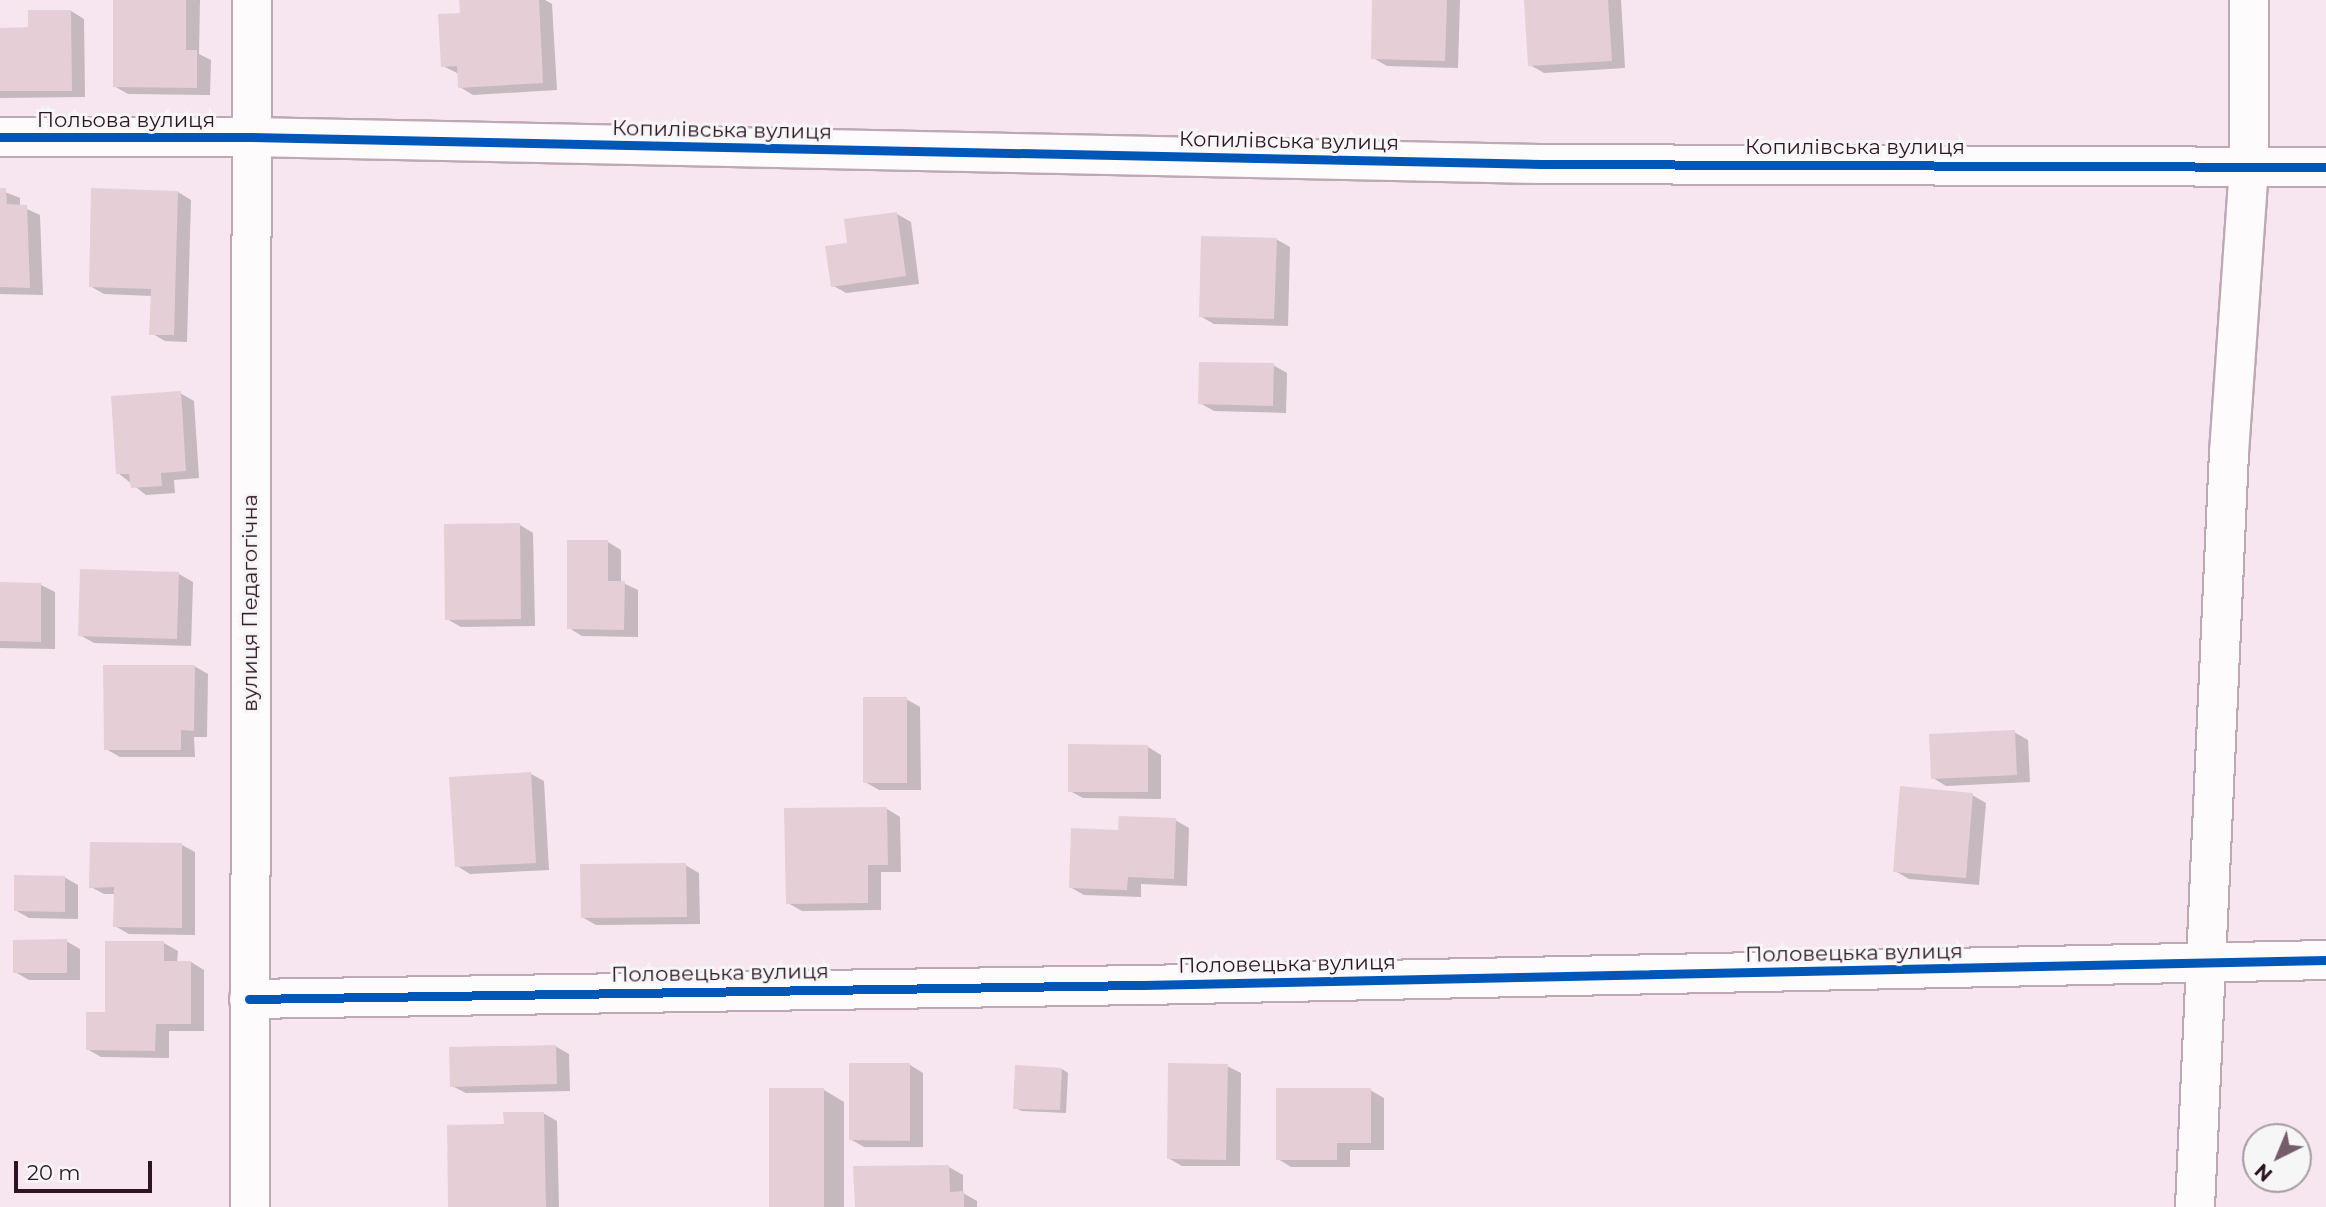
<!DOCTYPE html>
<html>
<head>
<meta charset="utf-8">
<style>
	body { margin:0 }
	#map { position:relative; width:2326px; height:1207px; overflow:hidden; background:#f7e6ef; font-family:Montserrat,sans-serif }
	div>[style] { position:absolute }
	.shadow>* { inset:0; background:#0003 }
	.building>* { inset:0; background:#e5ced6 }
	.roads { filter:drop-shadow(2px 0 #bda8b4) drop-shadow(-2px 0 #bda8b4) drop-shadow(0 2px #bda8b4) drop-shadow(0 -2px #bda8b4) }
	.minor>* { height:38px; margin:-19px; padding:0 19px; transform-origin:19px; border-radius:19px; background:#fefbfd }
	.cycleway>* { height:9px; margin:-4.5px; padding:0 4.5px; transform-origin:4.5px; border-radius:4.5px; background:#0057b8 }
	span { translate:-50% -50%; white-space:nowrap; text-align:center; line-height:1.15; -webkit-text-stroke:6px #f6f6f6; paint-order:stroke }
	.street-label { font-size:21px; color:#2e1424 }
	.north { position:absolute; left:2242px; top:1123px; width:70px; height:70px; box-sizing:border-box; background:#f6f6f6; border:2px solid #a69ca2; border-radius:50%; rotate:223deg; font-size:19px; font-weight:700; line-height:28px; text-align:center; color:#2e1424 }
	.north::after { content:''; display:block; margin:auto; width:24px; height:32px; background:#745e6b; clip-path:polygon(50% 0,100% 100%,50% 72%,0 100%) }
	.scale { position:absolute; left:14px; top:1161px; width:138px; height:32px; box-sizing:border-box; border:4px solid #2e1424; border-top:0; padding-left:9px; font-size:21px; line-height:24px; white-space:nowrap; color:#2e1424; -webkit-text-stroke:5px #f6f6f6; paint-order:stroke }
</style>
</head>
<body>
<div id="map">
	<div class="shadow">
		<div style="clip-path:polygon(115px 0,200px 0,199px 54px,211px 60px,210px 95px,128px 94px,114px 86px)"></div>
		<div style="clip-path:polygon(477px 0,545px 0,552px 4px,557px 90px,473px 95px,460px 87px,459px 74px,443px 66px,462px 14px)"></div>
		<div style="clip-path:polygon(1374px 0,1460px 0,1458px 68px,1387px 66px,1373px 58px)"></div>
		<div style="clip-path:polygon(1526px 0,1621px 0,1625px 68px,1544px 73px,1530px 65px)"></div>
		<div style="clip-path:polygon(71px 11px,84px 19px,85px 97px,0 98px,0 29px,30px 29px)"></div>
		<div style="clip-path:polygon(0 190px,20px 198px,20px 206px,40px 215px,43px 295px,0 294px)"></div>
		<div style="clip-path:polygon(178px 192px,191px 200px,187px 342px,165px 341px,151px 333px,152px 296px,104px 294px,90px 286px)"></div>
		<div style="clip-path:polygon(897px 214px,911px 222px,919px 284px,846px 293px,832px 285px,849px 244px)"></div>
		<div style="clip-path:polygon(1276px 239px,1290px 247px,1288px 326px,1214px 324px,1200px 316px)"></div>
		<div style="clip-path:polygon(1273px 365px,1287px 373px,1286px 413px,1214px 411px,1200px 403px)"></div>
		<div style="clip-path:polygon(180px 393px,194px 401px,199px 478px,174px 480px,175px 493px,146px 495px,118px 473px)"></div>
		<div style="clip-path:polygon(520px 525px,533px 533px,535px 626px,461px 627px,447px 619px)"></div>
		<div style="clip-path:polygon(608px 542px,621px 550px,621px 582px,638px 590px,638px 637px,582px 636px,569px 628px)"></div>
		<div style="clip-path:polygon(179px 574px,193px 582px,191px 646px,94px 643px,80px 635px)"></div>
		<div style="clip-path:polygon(0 584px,41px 585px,55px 592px,55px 649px,0 648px)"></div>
		<div style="clip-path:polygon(194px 666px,208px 674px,207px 737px,194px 737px,195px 757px,120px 757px,106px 749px)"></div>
		<div style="clip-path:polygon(906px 699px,920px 707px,921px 790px,879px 790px,865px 782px)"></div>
		<div style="clip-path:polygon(2014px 732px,2028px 740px,2030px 782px,1946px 786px,1933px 778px)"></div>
		<div style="clip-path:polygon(1148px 747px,1161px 755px,1161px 799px,1083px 798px,1070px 791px)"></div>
		<div style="clip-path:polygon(531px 774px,544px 781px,549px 870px,470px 874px,457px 866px)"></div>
		<div style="clip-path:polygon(1972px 795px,1986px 803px,1979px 885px,1909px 879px,1895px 871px)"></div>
		<div style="clip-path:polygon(887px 809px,900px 817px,901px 872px,881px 872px,881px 910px,802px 911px,788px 903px)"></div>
		<div style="clip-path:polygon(1175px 820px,1189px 828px,1187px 886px,1141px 884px,1141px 897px,1084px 895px,1070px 887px,1120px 832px)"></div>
		<div style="clip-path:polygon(182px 845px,195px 852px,195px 935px,129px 934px,115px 926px,115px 894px,104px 894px,91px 887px)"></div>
		<div style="clip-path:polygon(685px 865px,699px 873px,700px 924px,596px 925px,582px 917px)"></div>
		<div style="clip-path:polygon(64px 877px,78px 885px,78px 919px,29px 918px,15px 910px)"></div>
		<div style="clip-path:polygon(66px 941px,80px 949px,80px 980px,29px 980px,15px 972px)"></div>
		<div style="clip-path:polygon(164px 943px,178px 951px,177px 963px,191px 962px,204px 970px,204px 1031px,169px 1031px,169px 1058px,101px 1057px,87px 1049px,106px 1014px)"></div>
		<div style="clip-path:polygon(555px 1046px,569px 1054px,570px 1091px,466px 1093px,452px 1086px)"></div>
		<div style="clip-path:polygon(910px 1065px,923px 1073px,923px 1147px,864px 1147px,850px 1139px)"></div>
		<div style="clip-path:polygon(1227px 1066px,1241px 1073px,1240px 1166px,1182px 1166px,1168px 1158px)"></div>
		<div style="clip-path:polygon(1062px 1069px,1068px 1073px,1066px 1113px,1022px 1111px,1015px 1108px)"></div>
		<div style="clip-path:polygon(824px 1090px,844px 1102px,844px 1207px,771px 1207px)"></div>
		<div style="clip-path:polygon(1370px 1090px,1384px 1098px,1384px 1150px,1350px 1150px,1350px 1167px,1291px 1167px,1278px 1159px)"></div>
		<div style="clip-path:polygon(543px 1113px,557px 1121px,559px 1207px,450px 1207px,506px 1125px)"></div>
		<div style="clip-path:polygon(949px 1167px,963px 1175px,963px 1193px,977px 1201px,977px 1207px,858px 1207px)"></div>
	</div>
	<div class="building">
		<div style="clip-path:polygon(113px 0,186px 0,186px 50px,197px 50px,197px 88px,113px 87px)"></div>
		<div style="clip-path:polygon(459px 0,539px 0,543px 83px,458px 88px,457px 66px,441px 67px,438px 14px,460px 13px)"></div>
		<div style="clip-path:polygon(1372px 0,1447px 0,1445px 61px,1371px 59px)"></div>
		<div style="clip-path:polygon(1524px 0,1608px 0,1612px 61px,1528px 66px)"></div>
		<div style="clip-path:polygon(28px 10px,71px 10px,72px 91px,0 91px,0 28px,28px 27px)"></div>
		<div style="clip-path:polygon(0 188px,6px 188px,7px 204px,27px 205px,30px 288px,0 287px)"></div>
		<div style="clip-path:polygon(91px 188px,178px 191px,174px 335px,149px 335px,151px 289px,89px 287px)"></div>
		<div style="clip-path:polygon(897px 212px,906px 276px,831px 287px,825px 246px,847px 243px,844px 219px)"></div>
		<div style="clip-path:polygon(1201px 236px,1277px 238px,1274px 319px,1199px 317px)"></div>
		<div style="clip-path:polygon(1199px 362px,1274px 363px,1273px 406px,1198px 404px)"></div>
		<div style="clip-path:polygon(181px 391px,186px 471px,161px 473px,162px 486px,131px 488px,129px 474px,116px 474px,111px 396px)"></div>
		<div style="clip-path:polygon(520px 523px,521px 619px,445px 620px,444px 524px)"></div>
		<div style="clip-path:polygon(567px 540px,608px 540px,608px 581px,625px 581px,624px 630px,567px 629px)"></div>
		<div style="clip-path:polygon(80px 569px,179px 572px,177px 639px,78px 636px)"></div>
		<div style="clip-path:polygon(0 582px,41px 583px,41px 642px,0 641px)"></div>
		<div style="clip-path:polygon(103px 665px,195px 665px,194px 731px,181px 730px,181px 750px,104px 750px)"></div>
		<div style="clip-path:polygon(863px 697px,907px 697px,907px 783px,863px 783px)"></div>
		<div style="clip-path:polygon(2015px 730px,2017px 775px,1931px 779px,1929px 734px)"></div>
		<div style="clip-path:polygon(1068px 744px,1148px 745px,1148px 792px,1068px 792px)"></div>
		<div style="clip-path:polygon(531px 772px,536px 863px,455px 867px,449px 777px)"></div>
		<div style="clip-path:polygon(1900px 786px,1973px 793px,1966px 878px,1893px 872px)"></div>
		<div style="clip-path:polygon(887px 807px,888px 865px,868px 865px,868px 903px,786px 904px,784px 808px)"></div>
		<div style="clip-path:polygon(1119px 816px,1176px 818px,1174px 879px,1128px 877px,1127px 890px,1069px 888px,1071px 828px,1118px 830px)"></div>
		<div style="clip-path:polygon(90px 842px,182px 843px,182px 928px,113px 927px,114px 887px,89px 888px)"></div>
		<div style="clip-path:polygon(686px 863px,687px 917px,581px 918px,580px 864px)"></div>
		<div style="clip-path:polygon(14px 875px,65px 876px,65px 912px,14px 911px)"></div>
		<div style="clip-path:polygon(67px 939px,67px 973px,13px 973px,13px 940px)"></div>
		<div style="clip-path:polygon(105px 941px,164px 941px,164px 961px,191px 961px,191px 1024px,156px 1024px,155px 1051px,86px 1050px,86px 1012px,105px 1012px)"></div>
		<div style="clip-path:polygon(556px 1045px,557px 1084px,450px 1087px,449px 1047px)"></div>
		<div style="clip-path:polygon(849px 1063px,910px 1063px,910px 1141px,849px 1140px)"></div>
		<div style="clip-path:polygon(1168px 1063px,1228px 1064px,1226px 1160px,1167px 1159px)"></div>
		<div style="clip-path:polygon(1015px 1065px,1062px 1068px,1060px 1110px,1013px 1109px)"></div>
		<div style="clip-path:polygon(769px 1088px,824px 1088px,824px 1207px,769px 1207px)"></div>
		<div style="clip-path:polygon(1276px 1088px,1371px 1088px,1371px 1143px,1337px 1143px,1337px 1160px,1276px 1160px)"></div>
		<div style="clip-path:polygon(503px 1112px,544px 1112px,546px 1207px,448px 1207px,447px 1125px,504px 1124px)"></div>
		<div style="clip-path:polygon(949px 1165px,950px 1192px,964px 1191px,964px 1207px,855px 1207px,853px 1166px)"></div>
	</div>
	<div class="roads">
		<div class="minor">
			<div style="left:0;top:137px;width:251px"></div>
			<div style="left:251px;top:137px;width:1290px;rotate:1.2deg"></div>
			<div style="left:1541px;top:164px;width:785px;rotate:0.22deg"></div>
			<div style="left:249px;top:999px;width:894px;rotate:-0.9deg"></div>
			<div style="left:1143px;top:985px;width:1183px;rotate:-1.21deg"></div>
			<div style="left:250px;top:1207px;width:1207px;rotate:-89.91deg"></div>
			<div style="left:2195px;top:1207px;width:755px;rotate:-87.42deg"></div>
			<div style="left:2229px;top:453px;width:289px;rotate:-86deg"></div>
			<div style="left:2249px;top:165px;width:165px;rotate:-90deg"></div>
		</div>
	</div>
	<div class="cycleway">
		<div style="left:0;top:137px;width:251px"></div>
		<div style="left:251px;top:137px;width:1290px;rotate:1.2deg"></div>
		<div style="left:1541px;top:164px;width:785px;rotate:0.22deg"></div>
		<div style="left:249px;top:999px;width:894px;rotate:-0.9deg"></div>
		<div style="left:1143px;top:985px;width:1183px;rotate:-1.21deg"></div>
	</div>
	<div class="street-label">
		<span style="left:126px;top:120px">Польова вулиця</span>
		<span style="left:722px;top:130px;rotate:1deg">Копилівська вулиця</span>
		<span style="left:1289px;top:141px;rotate:1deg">Копилівська вулиця</span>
		<span style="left:1855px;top:147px">Копилівська вулиця</span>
		<span style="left:250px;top:603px;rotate:-90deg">вулиця Педагогічна</span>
		<span style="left:1854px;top:953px;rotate:-1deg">Половецька вулиця</span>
		<span style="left:1287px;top:964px;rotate:-1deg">Половецька вулиця</span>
		<span style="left:720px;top:973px;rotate:-1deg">Половецька вулиця</span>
	</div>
	<div class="north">N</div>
	<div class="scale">20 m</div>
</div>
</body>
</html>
